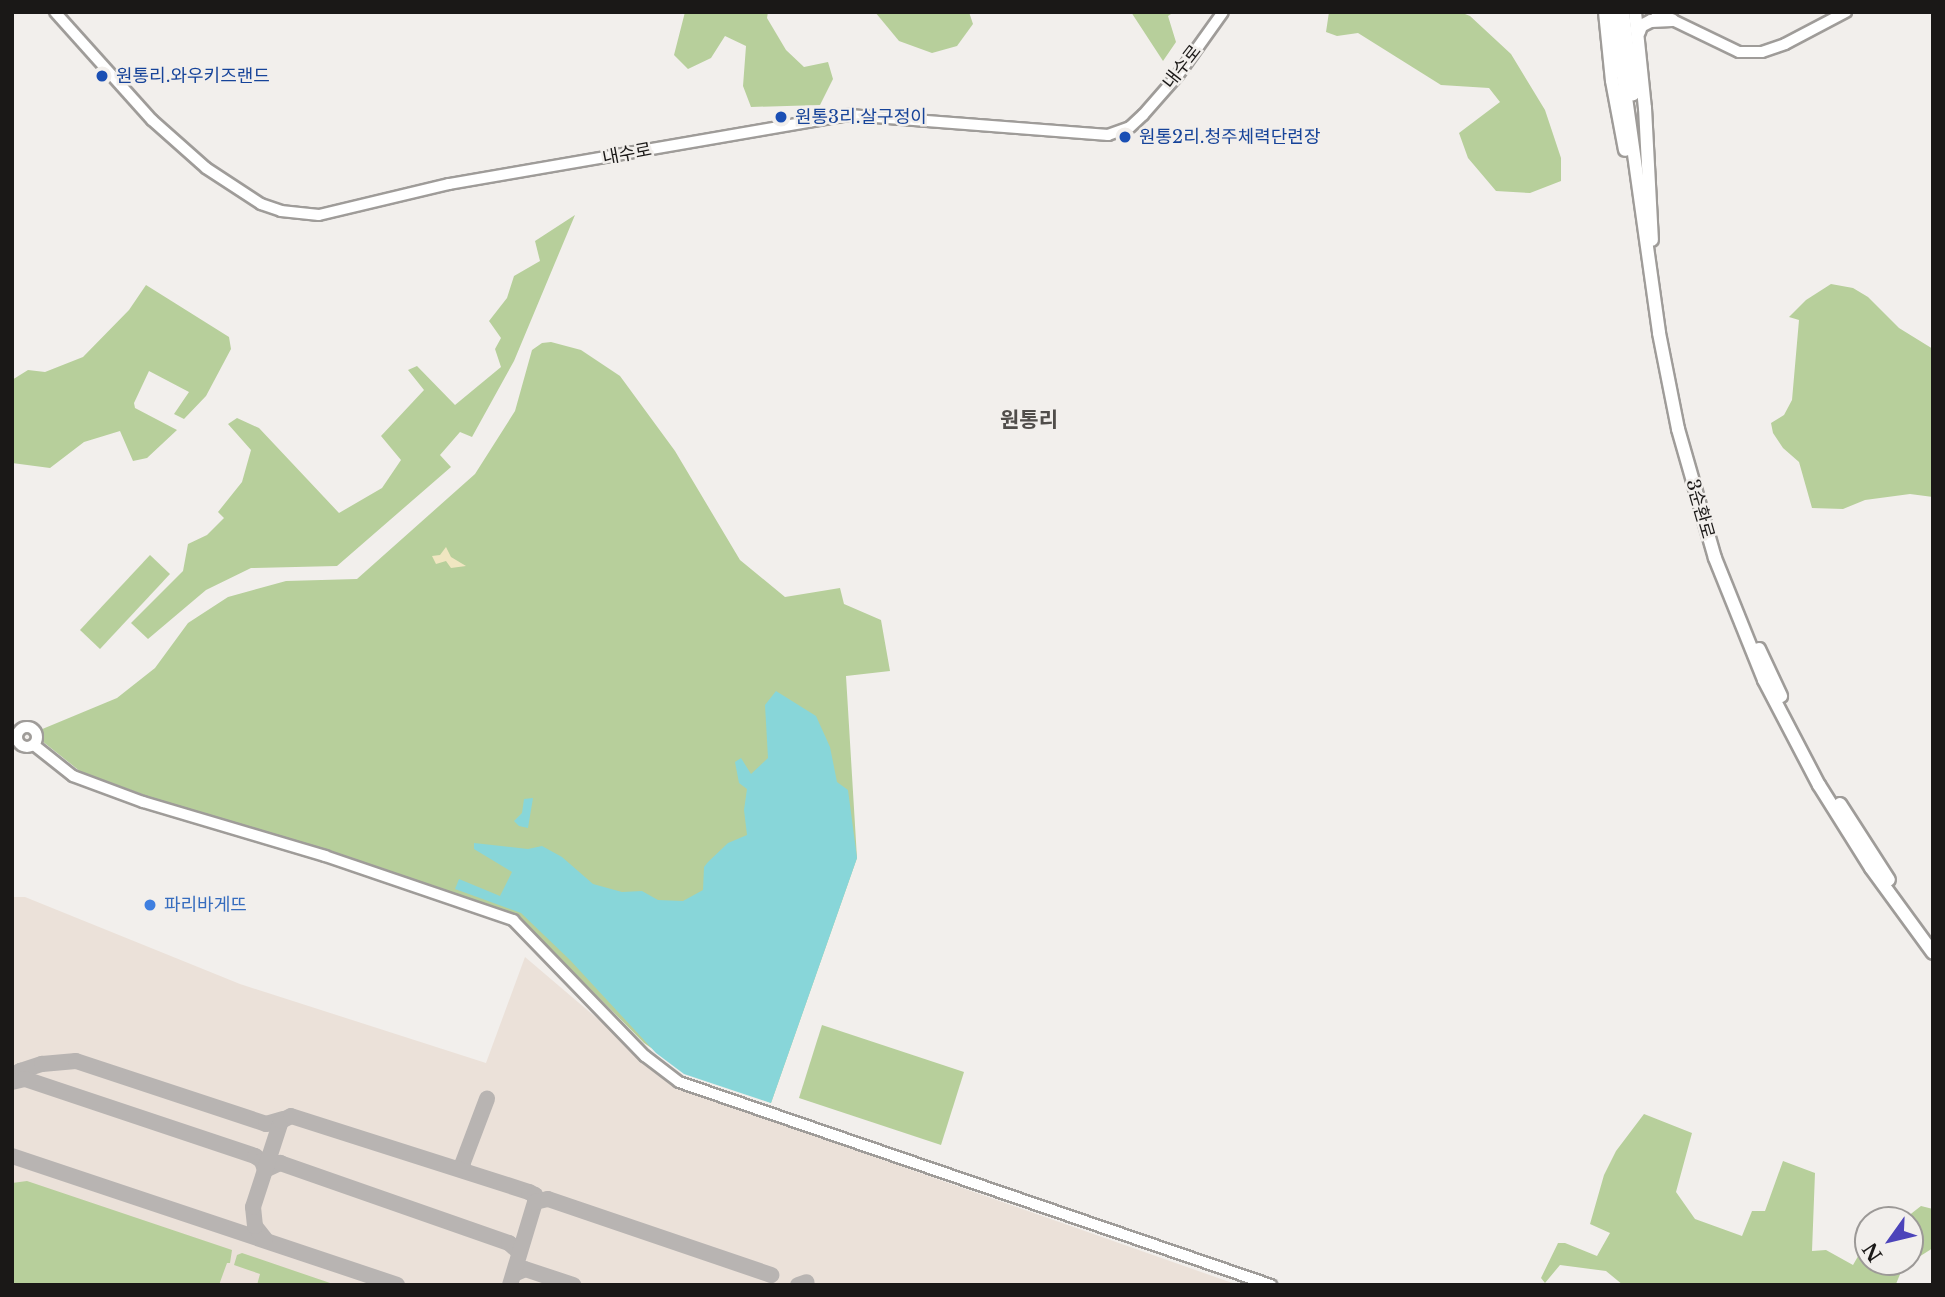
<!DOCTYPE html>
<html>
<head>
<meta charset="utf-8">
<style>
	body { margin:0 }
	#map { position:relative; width:1945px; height:1297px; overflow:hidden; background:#f2efec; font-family:"Libre Baskerville","Noto Sans KR",serif }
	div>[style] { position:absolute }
	.built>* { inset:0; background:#ebe1d9 }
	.green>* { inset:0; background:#b7cf9b }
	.sand>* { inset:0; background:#f0e6c1 }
	.water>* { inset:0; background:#88d6d9 }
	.taxiway>* { height:16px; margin:-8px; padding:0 8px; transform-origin:8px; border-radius:8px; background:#b8b4b2 }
	.roads { filter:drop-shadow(2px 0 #9f9c99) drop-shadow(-2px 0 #9f9c99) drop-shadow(0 2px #9f9c99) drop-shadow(0 -2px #9f9c99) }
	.secondary>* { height:10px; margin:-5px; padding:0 5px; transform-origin:5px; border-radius:5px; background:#fff }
	.secondary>.ring { margin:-5px; padding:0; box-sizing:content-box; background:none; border:10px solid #fff; border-radius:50% }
	.highway>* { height:12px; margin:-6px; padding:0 6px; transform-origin:6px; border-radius:6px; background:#fff }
	.dots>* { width:19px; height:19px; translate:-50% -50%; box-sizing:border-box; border:4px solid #f2efec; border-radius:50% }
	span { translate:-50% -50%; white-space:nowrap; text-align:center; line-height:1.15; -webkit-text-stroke:5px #f2efec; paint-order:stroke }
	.street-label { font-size:18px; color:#1a1817 }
	.transit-label { font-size:18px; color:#164399 }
	.left { translate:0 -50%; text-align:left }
	.shop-label { font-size:18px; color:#366cbe }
	.quarter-label { font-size:21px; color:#504d4a; font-weight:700 }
	.frame { position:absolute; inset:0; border:14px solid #1a1817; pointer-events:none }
	.north { position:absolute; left:1854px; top:1206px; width:70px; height:70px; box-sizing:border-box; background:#f2efec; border:2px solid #9c9997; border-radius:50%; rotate:236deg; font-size:19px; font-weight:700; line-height:28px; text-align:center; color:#1a1817 }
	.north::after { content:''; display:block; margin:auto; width:24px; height:32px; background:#4c44ba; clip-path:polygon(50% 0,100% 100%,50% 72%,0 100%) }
</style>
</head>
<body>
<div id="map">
	<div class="built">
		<div style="clip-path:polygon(12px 897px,25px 897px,240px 984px,486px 1063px,525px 957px,679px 1088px,1238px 1285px,12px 1285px)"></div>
	</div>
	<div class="green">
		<div style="clip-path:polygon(685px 12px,768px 12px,767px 18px,786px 50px,804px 67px,828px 62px,833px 79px,820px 105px,751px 107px,743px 86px,746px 46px,725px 36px,711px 58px,688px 69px,674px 55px)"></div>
		<div style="clip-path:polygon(875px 12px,969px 12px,973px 24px,957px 46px,932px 53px,899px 41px)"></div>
		<div style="clip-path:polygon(1131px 12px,1174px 12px,1168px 16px,1176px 42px,1163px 61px)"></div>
		<div style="clip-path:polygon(1329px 12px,1460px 12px,1470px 16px,1511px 54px,1545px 110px,1561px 158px,1561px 181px,1530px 193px,1496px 191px,1468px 158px,1459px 133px,1500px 102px,1489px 88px,1441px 85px,1358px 33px,1337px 36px,1326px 32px)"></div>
		<div style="clip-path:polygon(575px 215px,514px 361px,472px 437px,460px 432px,440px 455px,451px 467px,337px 566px,251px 568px,206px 590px,148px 639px,131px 623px,183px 571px,188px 544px,207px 535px,224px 518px,218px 512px,242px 482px,251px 450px,228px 424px,237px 418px,259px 428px,339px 513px,382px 488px,401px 460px,381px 436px,424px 390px,408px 370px,417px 366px,455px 405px,501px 367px,495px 349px,501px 338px,489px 321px,507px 298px,514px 276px,540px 261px,535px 241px)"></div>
		<div style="clip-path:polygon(1831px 284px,1853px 288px,1868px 297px,1899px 328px,1933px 349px,1933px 497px,1910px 494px,1865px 500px,1843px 509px,1812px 508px,1799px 462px,1783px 448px,1773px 433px,1771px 423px,1784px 415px,1792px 400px,1799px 320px,1789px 317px,1806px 300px)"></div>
		<div style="clip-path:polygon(146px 285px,229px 337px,231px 349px,206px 396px,184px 419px,174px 414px,189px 392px,149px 371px,134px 403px,135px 408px,177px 430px,147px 458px,133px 461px,120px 431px,84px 442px,50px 468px,12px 463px,12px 380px,28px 370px,45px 372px,83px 357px,129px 310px)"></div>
		<div style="clip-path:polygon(551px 342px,581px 350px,620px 376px,675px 451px,740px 560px,785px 597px,840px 588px,844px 604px,881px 620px,890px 671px,846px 676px,857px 858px,771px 1103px,675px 1064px,644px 1043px,516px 914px,194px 813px,81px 772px,42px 741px,40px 730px,117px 698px,155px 668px,188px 623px,228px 597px,286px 581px,357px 579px,475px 474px,515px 411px,532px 350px,542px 343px)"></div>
		<div style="clip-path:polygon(150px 555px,170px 574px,100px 649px,80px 630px)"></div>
		<div style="clip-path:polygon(822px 1025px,964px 1072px,941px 1145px,799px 1098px)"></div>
		<div style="clip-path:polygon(1644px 1114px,1692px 1133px,1676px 1192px,1695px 1219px,1742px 1236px,1752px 1211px,1765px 1211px,1783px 1161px,1815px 1173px,1812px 1251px,1826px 1250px,1853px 1265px,1868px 1239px,1868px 1262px,1910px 1262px,1910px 1220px,1903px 1220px,1921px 1206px,1933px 1209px,1933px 1248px,1903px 1267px,1896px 1284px,1904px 1285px,1623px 1285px,1606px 1271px,1560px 1265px,1545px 1283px,1541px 1278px,1558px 1243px,1565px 1243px,1597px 1256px,1610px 1233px,1590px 1224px,1604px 1175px,1616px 1151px)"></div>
		<div style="clip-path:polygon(27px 1181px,232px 1250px,230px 1263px,227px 1263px,219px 1285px,12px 1285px,12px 1183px)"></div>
		<div style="clip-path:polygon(242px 1253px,336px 1285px,257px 1285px,260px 1274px,234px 1265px,237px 1255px)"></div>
	</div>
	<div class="sand">
		<div style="clip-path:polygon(446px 547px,451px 557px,466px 566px,451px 568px,446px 561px,436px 564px,432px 556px,440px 555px)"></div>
	</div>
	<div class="water">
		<div style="clip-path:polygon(776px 691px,816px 716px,830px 747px,837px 782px,848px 790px,857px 858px,771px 1103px,684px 1074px,656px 1053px,570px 960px,521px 913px,455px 889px,459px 879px,500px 896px,512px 872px,474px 849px,474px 843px,528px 849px,542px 846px,562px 857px,593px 884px,622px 892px,642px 891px,658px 900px,683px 901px,703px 890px,704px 867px,708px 862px,728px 843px,747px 835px,744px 810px,747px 789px,739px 783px,735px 762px,741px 758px,751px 774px,768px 758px,765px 705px)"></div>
		<div style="clip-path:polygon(533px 798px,528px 828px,519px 826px,514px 821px,522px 813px,524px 799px)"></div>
	</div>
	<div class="taxiway">
		<div style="left:12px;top:1078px;width:11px;rotate:-41deg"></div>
		<div style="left:20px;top:1071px;width:23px;rotate:-18deg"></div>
		<div style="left:42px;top:1064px;width:34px;rotate:-5deg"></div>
		<div style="left:76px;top:1061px;width:200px;rotate:18.3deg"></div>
		<div style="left:266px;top:1124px;width:18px;rotate:-16deg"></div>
		<div style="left:12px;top:1082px;width:13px;rotate:-13deg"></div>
		<div style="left:25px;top:1079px;width:243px;rotate:18.5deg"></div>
		<div style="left:255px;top:1156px;width:9px;rotate:36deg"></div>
		<div style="left:262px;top:1161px;width:9px;rotate:72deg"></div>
		<div style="left:265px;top:1170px;width:17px;rotate:-25deg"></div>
		<div style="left:280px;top:1163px;width:243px;rotate:19.3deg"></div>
		<div style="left:509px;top:1243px;width:12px;rotate:42deg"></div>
		<div style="left:12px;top:1156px;width:406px;rotate:18.5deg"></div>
		<div style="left:465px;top:1171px;width:7px;rotate:-117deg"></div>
		<div style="left:462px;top:1165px;width:71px;rotate:-69.3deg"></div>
		<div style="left:265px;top:1239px;width:16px;rotate:-128deg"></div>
		<div style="left:255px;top:1226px;width:19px;rotate:-96deg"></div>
		<div style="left:253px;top:1207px;width:90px;rotate:-72deg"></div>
		<div style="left:281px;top:1121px;width:11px;rotate:-27deg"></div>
		<div style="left:291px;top:1116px;width:250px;rotate:17.7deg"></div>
		<div style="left:529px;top:1192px;width:7px;rotate:27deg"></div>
		<div style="left:535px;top:1195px;width:7px;rotate:90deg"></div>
		<div style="left:514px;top:1274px;width:12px;rotate:-24deg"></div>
		<div style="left:525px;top:1269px;width:51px;rotate:18.4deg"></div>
		<div style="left:510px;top:1285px;width:87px;rotate:-73.2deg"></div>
		<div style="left:535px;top:1202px;width:13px;rotate:-13deg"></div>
		<div style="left:548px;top:1199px;width:236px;rotate:18.8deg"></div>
		<div style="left:798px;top:1285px;width:9px;rotate:-18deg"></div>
	</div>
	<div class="roads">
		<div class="secondary">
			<div style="left:55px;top:12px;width:145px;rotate:48.1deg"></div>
			<div style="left:152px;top:120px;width:72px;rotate:41.6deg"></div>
			<div style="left:206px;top:168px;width:66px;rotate:33.2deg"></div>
			<div style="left:261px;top:204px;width:21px;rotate:19deg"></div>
			<div style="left:281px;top:211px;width:38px;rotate:6deg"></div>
			<div style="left:319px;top:215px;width:134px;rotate:-13.4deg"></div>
			<div style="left:449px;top:184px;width:406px;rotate:-9.8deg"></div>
			<div style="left:849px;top:115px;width:260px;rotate:4.4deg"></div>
			<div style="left:1108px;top:135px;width:23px;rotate:-20deg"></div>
			<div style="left:1130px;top:127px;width:18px;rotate:-43deg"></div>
			<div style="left:1143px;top:115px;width:53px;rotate:-48.8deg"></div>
			<div style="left:1178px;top:75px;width:77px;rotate:-54.5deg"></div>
			<div style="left:1656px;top:12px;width:92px;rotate:25.7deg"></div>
			<div style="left:1739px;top:52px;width:23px"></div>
			<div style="left:1762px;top:52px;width:24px;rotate:-19deg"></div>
			<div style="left:1785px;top:44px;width:69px;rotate:-27.7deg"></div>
			<div class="ring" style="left:17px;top:727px;width:10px;height:10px"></div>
			<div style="left:34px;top:745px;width:50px;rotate:38.5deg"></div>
			<div style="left:73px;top:776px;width:75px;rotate:20.4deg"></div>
			<div style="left:143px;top:802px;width:190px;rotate:16.5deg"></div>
			<div style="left:325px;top:856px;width:199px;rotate:18.8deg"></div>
			<div style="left:513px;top:920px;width:190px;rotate:45.9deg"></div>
			<div style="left:645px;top:1056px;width:43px;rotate:37.4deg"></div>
			<div style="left:679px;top:1082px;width:626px;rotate:18.93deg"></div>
		</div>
		<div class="highway">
			<div style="left:1605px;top:12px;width:69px;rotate:84.2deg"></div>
			<div style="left:1612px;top:81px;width:70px;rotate:79.3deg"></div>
			<div style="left:1614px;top:12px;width:324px;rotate:82deg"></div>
			<div style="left:1659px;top:333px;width:98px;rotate:78.8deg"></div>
			<div style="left:1678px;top:429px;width:134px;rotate:74deg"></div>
			<div style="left:1715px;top:558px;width:131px;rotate:68.1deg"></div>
			<div style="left:1764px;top:680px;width:119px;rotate:62.4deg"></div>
			<div style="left:1819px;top:785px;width:98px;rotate:57.9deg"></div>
			<div style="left:1871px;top:868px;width:105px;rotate:53.9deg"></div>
			<div style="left:1623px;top:12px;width:83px;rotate:83deg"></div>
			<div style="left:1635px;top:12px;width:97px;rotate:84.1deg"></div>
			<div style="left:1645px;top:108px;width:132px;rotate:87deg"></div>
			<div style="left:1639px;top:32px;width:6px;rotate:-72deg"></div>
			<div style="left:1641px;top:26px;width:11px;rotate:-27deg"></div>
			<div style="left:1651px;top:21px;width:21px;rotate:-3deg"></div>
			<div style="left:1759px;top:649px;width:52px;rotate:64.9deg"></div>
			<div style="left:1840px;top:804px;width:90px;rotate:57.2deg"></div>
		</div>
	</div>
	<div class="dots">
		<div style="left:102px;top:76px;background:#1a4fb4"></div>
		<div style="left:781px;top:117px;background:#1a4fb4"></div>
		<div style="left:1125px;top:137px;background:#1a4fb4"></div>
		<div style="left:150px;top:905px;background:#3f7fe0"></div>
	</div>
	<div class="street-label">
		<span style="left:1182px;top:67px;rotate:-52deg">내수로</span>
		<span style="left:627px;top:154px;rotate:-11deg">내수로</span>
		<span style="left:1700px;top:509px;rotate:74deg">3순환로</span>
	</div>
	<div class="transit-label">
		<span class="left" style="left:116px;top:76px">원통리.와우키즈랜드</span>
		<span class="left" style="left:795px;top:117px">원통3리.살구정이</span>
		<span class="left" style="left:1139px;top:137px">원통2리.청주체력단련장</span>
	</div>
	<div class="shop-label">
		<span class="left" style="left:164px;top:905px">파리바게뜨</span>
	</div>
	<div class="quarter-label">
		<span style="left:1029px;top:420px">원통리</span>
	</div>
	<div class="frame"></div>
	<div class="north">N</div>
</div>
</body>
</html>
